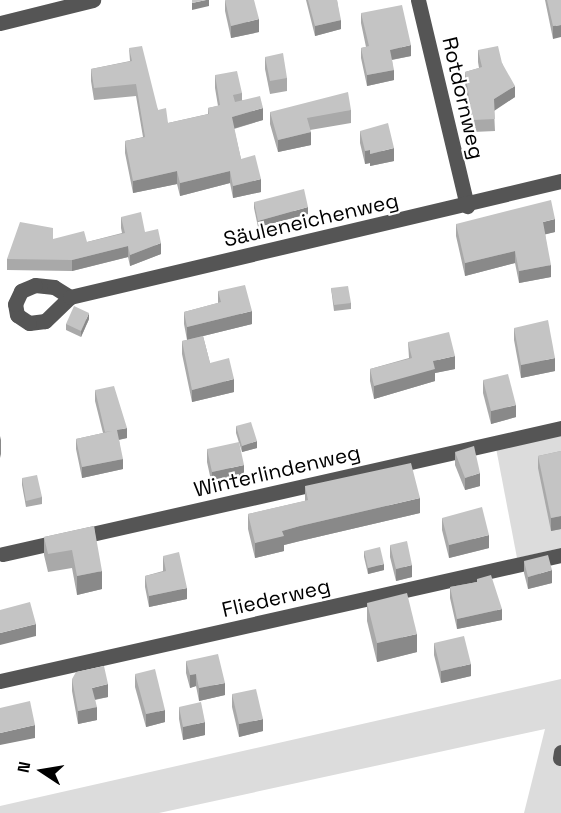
<!DOCTYPE html>
<html>
<head>
<meta charset="utf-8">
<style>
	body { margin:0 }
	#map { position:relative; width:561px; height:813px; overflow:hidden; background:#fff; font-family:"Space Grotesk",sans-serif }
	div>[style] { position:absolute }
	.green>* { inset:0; background:#dcdcdc }
	.minor>* { height:15px; margin:-7.5px; padding:0 7.5px; transform-origin:7.5px; border-radius:7.5px; background:#555 }
	.wall>* { inset:0; background:#a9a9a9 }
	.shaded-wall>* { inset:0; background:#898989 }
	.building>* { inset:0; background:#c4c4c4 }
	span { translate:-50% -50%; white-space:nowrap; text-align:center; line-height:1.15; -webkit-text-stroke:4.5px #fff; paint-order:stroke }
	.street-label { font-size:21px; color:#000 }
	.north { position:absolute; left:12px; top:741px; width:60px; height:60px; -webkit-text-stroke:4px #fff; paint-order:stroke; rotate:282deg; font-size:16px; font-weight:700; line-height:24px; text-align:center; color:#000 }
	.north::after { content:''; display:block; margin:auto; width:21px; height:27px; background:#000; clip-path:polygon(50% 0,100% 100%,50% 72%,0 100%) }
</style>
</head>
<body>
<div id="map">
	<div class="green">
		<div style="clip-path:polygon(561px 434px,561px 548px,517px 558px,496px 448px)"></div>
		<div style="clip-path:polygon(561px 679px,561px 813px,524px 813px,545px 729px,159px 813px,0 813px,0 806px)"></div>
	</div>
	<div class="minor">
		<div style="left:418px;top:0;width:212px;rotate:76.6deg"></div>
		<div style="left:0;top:23px;width:96px;rotate:-13.9deg"></div>
		<div style="left:35px;top:285px;width:19px;rotate:6deg"></div>
		<div style="left:54px;top:287px;width:19px;rotate:32deg"></div>
		<div style="left:70px;top:297px;width:35px;rotate:136deg"></div>
		<div style="left:45px;top:321px;width:16px;rotate:173deg"></div>
		<div style="left:29px;top:323px;width:14px;rotate:-146deg"></div>
		<div style="left:17px;top:315px;width:11px;rotate:-100deg"></div>
		<div style="left:15px;top:304px;width:14px;rotate:-65deg"></div>
		<div style="left:21px;top:291px;width:15px;rotate:-23deg"></div>
		<div style="left:70px;top:297px;width:505px;rotate:-13.29deg"></div>
		<div style="left:3px;top:554px;width:572px;rotate:-12.72deg"></div>
		<div style="left:0;top:681px;width:575px;rotate:-12.66deg"></div>
		<div style="left:560px;top:758px;width:6px;rotate:-81deg"></div>
	</div>
	<div class="wall">
		<div style="clip-path:polygon(225px 0,259px 32px,231px 38px,225px 11px)"></div>
		<div style="clip-path:polygon(306px 0,337px 0,341px 29px,315px 36px)"></div>
		<div style="clip-path:polygon(545px 0,561px 0,553px 39px)"></div>
		<div style="clip-path:polygon(361px 13px,411px 56px,392px 60px,394px 80px,367px 86px,361px 58px,361px 48px,366px 47px,361px 23px)"></div>
		<div style="clip-path:polygon(129px 48px,158px 110px,168px 123px,208px 114px,208px 108px,218px 106px,215px 88px,215px 75px,242px 93px,242px 100px,263px 120px,234px 129px,241px 159px,261px 192px,233px 198px,230px 183px,180px 196px,177px 184px,133px 193px,125px 153px,125px 141px,143px 137px,136px 96px,94px 100px,91px 81px,91px 69px,130px 61px)"></div>
		<div style="clip-path:polygon(478px 50px,502px 63px,515px 97px,494px 110px,495px 131px,473px 132px,465px 83px,465px 72px,479px 68px,478px 62px)"></div>
		<div style="clip-path:polygon(265px 57px,287px 78px,287px 91px,270px 94px,265px 69px)"></div>
		<div style="clip-path:polygon(351px 110px,351px 123px,310px 130px,311px 145px,278px 152px,270px 124px,270px 112px)"></div>
		<div style="clip-path:polygon(360px 131px,394px 161px,370px 166px,370px 163px,365px 164px,360px 143px)"></div>
		<div style="clip-path:polygon(254px 202px,308px 214px,258px 227px,254px 208px)"></div>
		<div style="clip-path:polygon(121px 217px,145px 232px,161px 254px,130px 266px,128px 257px,72px 271px,7px 270px,7px 259px,53px 239px,87px 242px,122px 233px,121px 228px)"></div>
		<div style="clip-path:polygon(456px 224px,555px 232px,545px 234px,551px 277px,519px 283px,515px 263px,465px 276px,456px 236px)"></div>
		<div style="clip-path:polygon(331px 288px,351px 303px,351px 309px,334px 311px)"></div>
		<div style="clip-path:polygon(218px 291px,252px 324px,203px 336px,210px 363px,234px 392px,192px 402px,182px 354px,182px 341px,187px 340px,184px 324px,184px 312px,218px 303px)"></div>
		<div style="clip-path:polygon(89px 319px,81px 337px,66px 330px,66px 324px)"></div>
		<div style="clip-path:polygon(514px 328px,555px 371px,521px 378px,514px 340px)"></div>
		<div style="clip-path:polygon(408px 342px,455px 369px,435px 373px,435px 381px,374px 399px,370px 381px,370px 369px,409px 358px)"></div>
		<div style="clip-path:polygon(483px 380px,516px 417px,491px 424px,483px 393px)"></div>
		<div style="clip-path:polygon(95px 390px,127px 438px,119px 440px,123px 469px,82px 478px,76px 449px,76px 439px,103px 433px,95px 401px)"></div>
		<div style="clip-path:polygon(236px 426px,257px 448px,242px 452px,236px 433px)"></div>
		<div style="clip-path:polygon(207px 449px,244px 478px,212px 485px,207px 462px)"></div>
		<div style="clip-path:polygon(561px 451px,561px 529px,551px 531px,538px 468px,538px 456px)"></div>
		<div style="clip-path:polygon(455px 452px,480px 486px,465px 490px,455px 465px)"></div>
		<div style="clip-path:polygon(22px 478px,42px 497px,42px 504px,26px 507px,22px 485px)"></div>
		<div style="clip-path:polygon(305px 486px,420px 513px,300px 541px,284px 545px,284px 551px,255px 558px,248px 529px,248px 514px,305px 501px)"></div>
		<div style="clip-path:polygon(442px 518px,489px 548px,449px 558px,442px 530px)"></div>
		<div style="clip-path:polygon(94px 526px,102px 589px,77px 595px,72px 568px,48px 572px,44px 555px,44px 537px)"></div>
		<div style="clip-path:polygon(390px 545px,412px 577px,396px 581px,390px 557px)"></div>
		<div style="clip-path:polygon(364px 551px,384px 570px,368px 574px,364px 557px)"></div>
		<div style="clip-path:polygon(163px 556px,187px 599px,149px 607px,145px 587px,145px 576px,163px 571px)"></div>
		<div style="clip-path:polygon(524px 561px,552px 583px,528px 589px,524px 573px)"></div>
		<div style="clip-path:polygon(477px 579px,502px 620px,457px 629px,450px 598px,450px 587px,477px 582px)"></div>
		<div style="clip-path:polygon(367px 603px,417px 652px,377px 662px,367px 621px)"></div>
		<div style="clip-path:polygon(434px 643px,471px 676px,441px 683px,434px 655px)"></div>
		<div style="clip-path:polygon(186px 661px,225px 695px,199px 701px,196px 686px,190px 688px,186px 673px)"></div>
		<div style="clip-path:polygon(135px 674px,165px 722px,146px 727px,135px 687px)"></div>
		<div style="clip-path:polygon(72px 679px,108px 697px,95px 700px,97px 720px,78px 724px,72px 691px)"></div>
		<div style="clip-path:polygon(232px 694px,263px 731px,239px 737px,232px 707px)"></div>
		<div style="clip-path:polygon(179px 707px,205px 735px,183px 740px,179px 719px)"></div>
	</div>
	<div class="shaded-wall">
		<div style="clip-path:polygon(206px 0,209px 0,209px 6px,192px 10px,192px 3px)"></div>
		<div style="clip-path:polygon(259px 19px,259px 32px,231px 38px,231px 26px)"></div>
		<div style="clip-path:polygon(341px 20px,341px 29px,315px 36px,315px 26px)"></div>
		<div style="clip-path:polygon(561px 25px,561px 37px,553px 39px,553px 26px)"></div>
		<div style="clip-path:polygon(411px 45px,411px 56px,390px 60px,390px 50px)"></div>
		<div style="clip-path:polygon(394px 70px,394px 80px,367px 86px,367px 75px)"></div>
		<div style="clip-path:polygon(515px 86px,515px 97px,494px 111px,494px 99px)"></div>
		<div style="clip-path:polygon(263px 108px,263px 120px,232px 129px,232px 117px)"></div>
		<div style="clip-path:polygon(311px 132px,311px 145px,278px 152px,278px 140px)"></div>
		<div style="clip-path:polygon(394px 148px,394px 161px,370px 166px,370px 154px)"></div>
		<div style="clip-path:polygon(370px 150px,370px 163px,365px 164px,365px 151px)"></div>
		<div style="clip-path:polygon(177px 171px,177px 184px,133px 193px,133px 181px)"></div>
		<div style="clip-path:polygon(230px 171px,230px 183px,180px 196px,180px 183px)"></div>
		<div style="clip-path:polygon(261px 179px,261px 192px,233px 198px,233px 186px)"></div>
		<div style="clip-path:polygon(308px 207px,308px 214px,258px 227px,258px 221px)"></div>
		<div style="clip-path:polygon(555px 219px,555px 232px,543px 235px,543px 222px)"></div>
		<div style="clip-path:polygon(161px 243px,161px 254px,130px 266px,130px 255px)"></div>
		<div style="clip-path:polygon(128px 246px,128px 257px,72px 271px,72px 260px)"></div>
		<div style="clip-path:polygon(515px 251px,515px 263px,465px 276px,465px 263px)"></div>
		<div style="clip-path:polygon(551px 265px,551px 277px,519px 283px,519px 271px)"></div>
		<div style="clip-path:polygon(252px 311px,252px 324px,187px 340px,187px 327px)"></div>
		<div style="clip-path:polygon(89px 313px,89px 319px,81px 337px,81px 331px)"></div>
		<div style="clip-path:polygon(455px 356px,455px 369px,435px 373px,435px 381px,374px 399px,374px 386px,433px 361px)"></div>
		<div style="clip-path:polygon(555px 358px,555px 371px,521px 378px,521px 365px)"></div>
		<div style="clip-path:polygon(234px 379px,234px 392px,192px 402px,192px 390px)"></div>
		<div style="clip-path:polygon(516px 405px,516px 417px,491px 424px,491px 411px)"></div>
		<div style="clip-path:polygon(127px 428px,127px 438px,117px 440px,117px 430px)"></div>
		<div style="clip-path:polygon(1px 436px,1px 454px,0 458px,0 440px)"></div>
		<div style="clip-path:polygon(257px 441px,257px 448px,242px 452px,242px 446px)"></div>
		<div style="clip-path:polygon(123px 459px,123px 469px,82px 478px,82px 467px)"></div>
		<div style="clip-path:polygon(244px 465px,244px 478px,212px 485px,212px 472px)"></div>
		<div style="clip-path:polygon(480px 473px,480px 486px,465px 490px,465px 478px)"></div>
		<div style="clip-path:polygon(420px 498px,420px 513px,300px 541px,284px 545px,284px 551px,255px 558px,255px 543px,282px 531px,300px 526px)"></div>
		<div style="clip-path:polygon(561px 516px,561px 529px,551px 531px,551px 518px)"></div>
		<div style="clip-path:polygon(489px 535px,489px 548px,449px 558px,449px 545px)"></div>
		<div style="clip-path:polygon(384px 564px,384px 570px,368px 574px,368px 568px)"></div>
		<div style="clip-path:polygon(412px 565px,412px 577px,396px 581px,396px 569px)"></div>
		<div style="clip-path:polygon(552px 570px,552px 583px,528px 589px,528px 577px)"></div>
		<div style="clip-path:polygon(102px 571px,102px 589px,77px 595px,77px 576px)"></div>
		<div style="clip-path:polygon(187px 588px,187px 599px,149px 607px,149px 596px)"></div>
		<div style="clip-path:polygon(502px 609px,502px 620px,457px 629px,457px 619px)"></div>
		<div style="clip-path:polygon(36px 624px,36px 636px,0 645px,0 633px)"></div>
		<div style="clip-path:polygon(417px 634px,417px 652px,377px 662px,377px 643px)"></div>
		<div style="clip-path:polygon(471px 664px,471px 676px,441px 683px,441px 671px)"></div>
		<div style="clip-path:polygon(196px 674px,196px 686px,190px 688px,190px 675px)"></div>
		<div style="clip-path:polygon(225px 683px,225px 695px,199px 701px,199px 688px)"></div>
		<div style="clip-path:polygon(108px 684px,108px 697px,92px 700px,92px 688px)"></div>
		<div style="clip-path:polygon(97px 707px,97px 720px,78px 724px,78px 711px)"></div>
		<div style="clip-path:polygon(165px 710px,165px 722px,146px 727px,146px 714px)"></div>
		<div style="clip-path:polygon(263px 719px,263px 731px,239px 737px,239px 724px)"></div>
		<div style="clip-path:polygon(205px 722px,205px 735px,183px 740px,183px 727px)"></div>
		<div style="clip-path:polygon(35px 725px,35px 738px,0 745px,0 733px)"></div>
	</div>
	<div class="building">
		<div style="clip-path:polygon(192px 0,206px 0,192px 3px)"></div>
		<div style="clip-path:polygon(225px 0,254px 0,259px 19px,231px 26px)"></div>
		<div style="clip-path:polygon(308px 0,337px 0,341px 20px,315px 26px)"></div>
		<div style="clip-path:polygon(547px 0,561px 0,561px 25px,553px 26px)"></div>
		<div style="clip-path:polygon(402px 5px,411px 45px,390px 50px,394px 70px,367px 75px,361px 48px,369px 46px,361px 13px)"></div>
		<div style="clip-path:polygon(142px 46px,158px 110px,166px 108px,168px 123px,209px 114px,208px 108px,220px 105px,215px 75px,237px 71px,242px 93px,233px 95px,235px 102px,260px 96px,263px 108px,232px 117px,241px 159px,255px 155px,261px 179px,233px 186px,230px 171px,180px 183px,177px 171px,133px 181px,125px 141px,145px 137px,136px 84px,94px 88px,91px 69px,132px 61px,129px 48px)"></div>
		<div style="clip-path:polygon(498px 46px,502px 63px,515px 86px,494px 99px,495px 119px,473px 120px,465px 72px,482px 67px,478px 50px)"></div>
		<div style="clip-path:polygon(283px 53px,287px 78px,270px 81px,265px 57px)"></div>
		<div style="clip-path:polygon(348px 92px,351px 110px,307px 118px,311px 132px,278px 140px,270px 112px)"></div>
		<div style="clip-path:polygon(388px 123px,394px 148px,370px 154px,370px 150px,365px 151px,360px 131px)"></div>
		<div style="clip-path:polygon(304px 189px,308px 207px,258px 221px,254px 202px)"></div>
		<div style="clip-path:polygon(551px 200px,555px 219px,543px 222px,551px 265px,519px 271px,515px 251px,465px 263px,456px 224px)"></div>
		<div style="clip-path:polygon(141px 212px,145px 232px,158px 229px,161px 243px,130px 255px,128px 246px,72px 260px,7px 259px,20px 222px,53px 228px,53px 239px,84px 231px,87px 242px,125px 233px,121px 217px)"></div>
		<div style="clip-path:polygon(245px 285px,252px 311px,187px 327px,184px 312px,221px 302px,218px 291px)"></div>
		<div style="clip-path:polygon(348px 286px,351px 303px,334px 305px,331px 288px)"></div>
		<div style="clip-path:polygon(74px 306px,89px 313px,81px 331px,66px 324px)"></div>
		<div style="clip-path:polygon(548px 320px,555px 358px,521px 365px,514px 328px)"></div>
		<div style="clip-path:polygon(449px 332px,455px 356px,433px 361px,435px 369px,374px 386px,370px 369px,412px 358px,408px 342px)"></div>
		<div style="clip-path:polygon(203px 336px,210px 363px,229px 358px,234px 379px,192px 390px,182px 341px)"></div>
		<div style="clip-path:polygon(508px 374px,516px 405px,491px 411px,483px 380px)"></div>
		<div style="clip-path:polygon(114px 386px,127px 428px,117px 430px,123px 459px,82px 467px,76px 439px,112px 431px,105px 432px,95px 390px)"></div>
		<div style="clip-path:polygon(251px 422px,257px 441px,242px 446px,236px 426px)"></div>
		<div style="clip-path:polygon(239px 442px,244px 465px,212px 472px,207px 449px)"></div>
		<div style="clip-path:polygon(474px 446px,480px 473px,465px 478px,455px 452px)"></div>
		<div style="clip-path:polygon(561px 451px,561px 516px,551px 518px,538px 456px)"></div>
		<div style="clip-path:polygon(411px 463px,420px 498px,300px 526px,282px 531px,284px 536px,255px 543px,248px 514px,308px 500px,305px 486px)"></div>
		<div style="clip-path:polygon(37px 475px,42px 497px,26px 501px,22px 478px)"></div>
		<div style="clip-path:polygon(482px 507px,489px 535px,449px 545px,442px 518px)"></div>
		<div style="clip-path:polygon(94px 526px,102px 571px,77px 576px,72px 550px,48px 554px,44px 537px)"></div>
		<div style="clip-path:polygon(407px 541px,412px 565px,396px 569px,390px 545px)"></div>
		<div style="clip-path:polygon(380px 547px,384px 564px,368px 568px,364px 551px)"></div>
		<div style="clip-path:polygon(179px 552px,187px 588px,149px 596px,145px 576px,166px 571px,163px 556px)"></div>
		<div style="clip-path:polygon(548px 555px,552px 570px,528px 577px,524px 561px)"></div>
		<div style="clip-path:polygon(491px 575px,502px 609px,457px 619px,450px 587px,477px 582px,477px 579px)"></div>
		<div style="clip-path:polygon(407px 593px,417px 634px,377px 643px,367px 603px)"></div>
		<div style="clip-path:polygon(30px 602px,36px 624px,0 633px,0 610px)"></div>
		<div style="clip-path:polygon(464px 636px,471px 664px,441px 671px,434px 643px)"></div>
		<div style="clip-path:polygon(218px 654px,225px 683px,199px 688px,196px 674px,190px 675px,186px 661px)"></div>
		<div style="clip-path:polygon(104px 666px,108px 684px,92px 688px,97px 707px,78px 711px,72px 679px,76px 672px)"></div>
		<div style="clip-path:polygon(155px 669px,165px 710px,146px 714px,135px 674px)"></div>
		<div style="clip-path:polygon(256px 689px,263px 719px,239px 724px,232px 694px)"></div>
		<div style="clip-path:polygon(30px 701px,35px 725px,0 733px,0 708px)"></div>
		<div style="clip-path:polygon(201px 702px,205px 722px,183px 727px,179px 707px)"></div>
	</div>
	<div class="street-label">
		<span style="left:463px;top:98px;rotate:77deg">Rotdornweg</span>
		<span style="left:311px;top:220px;rotate:-13deg">Säuleneichenweg</span>
		<span style="left:277px;top:471px;rotate:-13deg">Winterlindenweg</span>
		<span style="left:276px;top:598px;rotate:-13deg">Fliederweg</span>
	</div>
	<div class="north">N</div>
</div>
</body>
</html>
